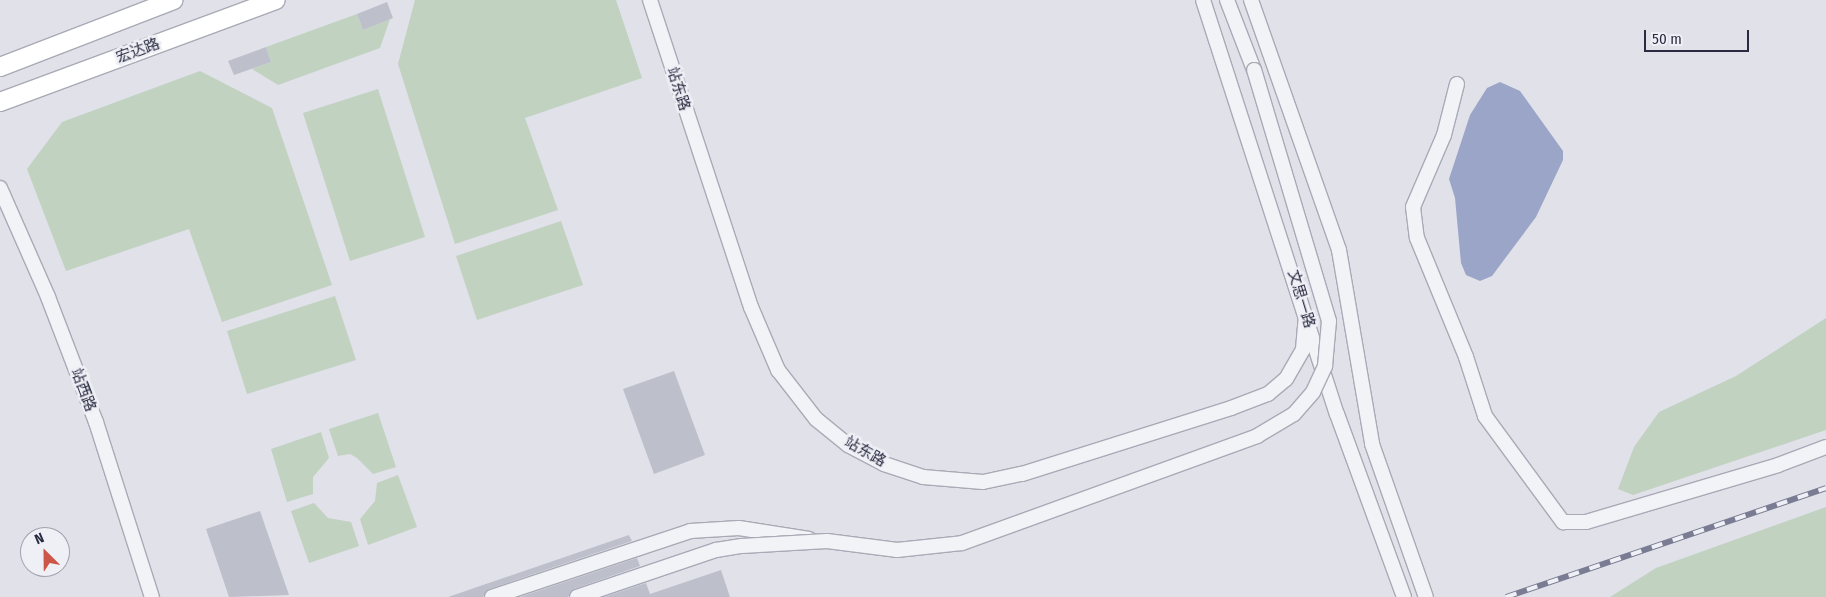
<!DOCTYPE html>
<html>
<head>
<meta charset="utf-8">
<style>
	body { margin:0 }
	#map { position:relative; width:1826px; height:597px; overflow:hidden; background:#e0e1e9; font-family:"Fira Sans Condensed","Noto Sans SC",sans-serif }
	div>[style] { position:absolute }
	.green>* { inset:0; background:#c1d2c1 }
	.water>* { inset:0; background:#9ba5c8 }
	.building>* { inset:0; background:#bdbfcb }
	.roads { filter:drop-shadow(1px 0 #a9aab6) drop-shadow(-1px 0 #a9aab6) drop-shadow(0 1px #a9aab6) drop-shadow(0 -1px #a9aab6) }
	.minor>* { height:14px; margin:-7px; padding:0 7px; transform-origin:7px; border-radius:7px; background:#f2f3f7 }
	.major>* { height:18px; margin:-9px; padding:0 9px; transform-origin:9px; border-radius:9px; background:#fff }
	.rail>* { height:5.5px; margin-top:-2.75px; transform-origin:0; background:repeating-linear-gradient(90deg,#eff0f6 0 11px,#797c92 0 22px); box-sizing:border-box; border-block:1px solid #797c92 }
	.bridges { filter:drop-shadow(1px 0 #a9aab6) drop-shadow(-1px 0 #a9aab6) drop-shadow(0 1px #a9aab6) drop-shadow(0 -1px #a9aab6) }
	.minor-bridge>* { height:14px; margin:-7px; padding:0 7px; transform-origin:7px; border-radius:7px; background:#f2f3f7 }
	span { translate:-50% -50%; white-space:nowrap; text-align:center; line-height:1.15; -webkit-text-stroke:5px #eff0f6; paint-order:stroke }
	.street-label { font-size:15px; color:#292b40 }
	.north { position:absolute; left:20px; top:527px; width:50px; height:50px; box-sizing:border-box; background:#eff0f6; border:1px solid #a0a1ad; border-radius:50%; rotate:337deg; font-size:14px; font-weight:700; line-height:20px; text-align:center; color:#292b40 }
	.north::after { content:''; display:block; margin:auto; width:18px; height:22px; background:#cc5647; clip-path:polygon(50% 0,100% 100%,50% 72%,0 100%) }
	.scale { position:absolute; left:1644px; top:30px; width:105px; height:22px; box-sizing:border-box; border:2px solid #292b40; border-top:0; padding-left:6px; font-size:15px; line-height:18px; white-space:nowrap; color:#292b40; -webkit-text-stroke:4px #eff0f6; paint-order:stroke }
</style>
</head>
<body>
<div id="map">
	<div class="green">
		<div style="clip-path:polygon(415px 0,616px 0,642px 78px,525px 118px,558px 210px,455px 244px,398px 64px)"></div>
		<div style="clip-path:polygon(357px 14px,363px 30px,390px 19px,380px 48px,278px 85px,252px 69px,271px 62px,266px 47px)"></div>
		<div style="clip-path:polygon(200px 71px,272px 108px,332px 285px,222px 322px,189px 229px,66px 271px,27px 169px,62px 122px)"></div>
		<div style="clip-path:polygon(378px 89px,425px 237px,350px 261px,303px 113px)"></div>
		<div style="clip-path:polygon(561px 221px,583px 285px,477px 320px,456px 256px)"></div>
		<div style="clip-path:polygon(335px 296px,356px 360px,247px 394px,227px 331px)"></div>
		<div style="clip-path:polygon(1826px 318px,1826px 430px,1633px 495px,1618px 489px,1634px 447px,1659px 412px,1736px 376px)"></div>
		<div style="clip-path:polygon(378px 413px,396px 467px,373px 474px,357px 458px,350px 454px,338px 456px,329px 429px)"></div>
		<div style="clip-path:polygon(321px 432px,329px 458px,313px 477px,313px 494px,287px 502px,271px 449px)"></div>
		<div style="clip-path:polygon(398px 475px,417px 527px,368px 545px,360px 519px,375px 501px,377px 483px)"></div>
		<div style="clip-path:polygon(314px 503px,328px 518px,351px 522px,359px 546px,309px 563px,291px 511px)"></div>
		<div style="clip-path:polygon(1826px 507px,1826px 597px,1610px 597px,1656px 568px)"></div>
	</div>
	<div class="water">
		<div style="clip-path:polygon(1500px 82px,1520px 91px,1563px 151px,1563px 160px,1536px 217px,1492px 276px,1480px 281px,1466px 275px,1461px 263px,1455px 198px,1449px 179px,1470px 115px,1487px 88px)"></div>
	</div>
	<div class="building">
		<div style="clip-path:polygon(387px 2px,393px 18px,363px 30px,357px 14px)"></div>
		<div style="clip-path:polygon(266px 47px,271px 62px,234px 75px,228px 61px)"></div>
		<div style="clip-path:polygon(674px 371px,705px 455px,654px 474px,623px 389px)"></div>
		<div style="clip-path:polygon(260px 511px,289px 595px,229px 597px,206px 529px)"></div>
		<div style="clip-path:polygon(629px 535px,632px 541px,489px 589px,483px 597px,448px 597px)"></div>
		<div style="clip-path:polygon(637px 558px,640px 566px,574px 589px,568px 597px,520px 597px)"></div>
		<div style="clip-path:polygon(721px 570px,730px 597px,604px 597px,646px 583px,650px 594px)"></div>
	</div>
	<div class="roads">
		<div class="minor">
			<div style="left:650px;top:0;width:323px;rotate:71.8deg"></div>
			<div style="left:751px;top:307px;width:69px;rotate:66.8deg"></div>
			<div style="left:778px;top:370px;width:62px;rotate:52.2deg"></div>
			<div style="left:816px;top:419px;width:41px;rotate:39.1deg"></div>
			<div style="left:848px;top:445px;width:41px;rotate:27.8deg"></div>
			<div style="left:884px;top:464px;width:41px;rotate:18.4deg"></div>
			<div style="left:923px;top:477px;width:60px;rotate:4.8deg"></div>
			<div style="left:983px;top:482px;width:40px;rotate:-12deg"></div>
			<div style="left:1022px;top:474px;width:219px;rotate:-17.5deg"></div>
			<div style="left:1231px;top:408px;width:40px;rotate:-21deg"></div>
			<div style="left:1268px;top:394px;width:23px;rotate:-40deg"></div>
			<div style="left:1286px;top:379px;width:34px;rotate:-60deg"></div>
			<div style="left:1303px;top:349px;width:32px;rotate:-85deg"></div>
			<div style="left:1203px;top:0;width:435px;rotate:72.1deg"></div>
			<div style="left:1337px;top:414px;width:195px;rotate:69.9deg"></div>
			<div style="left:1227px;top:0;width:75px;rotate:68.9deg"></div>
			<div style="left:1251px;top:0;width:265px;rotate:70.6deg"></div>
			<div style="left:1339px;top:250px;width:197px;rotate:80.3deg"></div>
			<div style="left:1372px;top:444px;width:162px;rotate:70.6deg"></div>
			<div style="left:1457px;top:84px;width:53px;rotate:104.3deg"></div>
			<div style="left:1444px;top:135px;width:78px;rotate:113.3deg"></div>
			<div style="left:1413px;top:207px;width:31px;rotate:83deg"></div>
			<div style="left:1417px;top:238px;width:129px;rotate:67.6deg"></div>
			<div style="left:1466px;top:357px;width:62px;rotate:72.1deg"></div>
			<div style="left:1485px;top:416px;width:132px;rotate:53.7deg"></div>
			<div style="left:1563px;top:522px;width:23px"></div>
			<div style="left:1586px;top:522px;width:200px;rotate:-16.5deg"></div>
			<div style="left:1778px;top:465px;width:51px;rotate:-20.6deg"></div>
			<div style="left:0;top:188px;width:119px;rotate:66.2deg"></div>
			<div style="left:48px;top:297px;width:134px;rotate:69deg"></div>
			<div style="left:96px;top:422px;width:184px;rotate:72.3deg"></div>
			<div style="left:492px;top:597px;width:209px;rotate:-18.4deg"></div>
			<div style="left:690px;top:531px;width:49px;rotate:-3.5deg"></div>
			<div style="left:739px;top:528px;width:71px;rotate:8.9deg"></div>
		</div>
		<div class="major">
			<div style="left:0;top:67px;width:186px;rotate:-21.1deg"></div>
			<div style="left:0;top:102px;width:294px;rotate:-20.3deg"></div>
		</div>
	</div>
	<div class="rail">
		<div style="left:1506px;top:597px;width:338px;rotate:-18.8deg"></div>
	</div>
	<div class="bridges">
		<div class="minor-bridge">
			<div style="left:577px;top:597px;width:147px;rotate:-18.7deg"></div>
			<div style="left:716px;top:550px;width:26px;rotate:-9deg"></div>
			<div style="left:742px;top:546px;width:85px;rotate:-3.4deg"></div>
			<div style="left:827px;top:541px;width:71px;rotate:7.3deg"></div>
			<div style="left:897px;top:550px;width:65px;rotate:-6.1deg"></div>
			<div style="left:962px;top:543px;width:314px;rotate:-19.9deg"></div>
			<div style="left:1257px;top:436px;width:43px;rotate:-30.7deg"></div>
			<div style="left:1294px;top:414px;width:29px;rotate:-49deg"></div>
			<div style="left:1313px;top:392px;width:29px;rotate:-65deg"></div>
			<div style="left:1325px;top:366px;width:45px;rotate:-84.9deg"></div>
			<div style="left:1329px;top:321px;width:262px;rotate:-106.6deg"></div>
		</div>
	</div>
	<div class="street-label">
		<span style="left:138px;top:51px;rotate:-20deg">宏达路</span>
		<span style="left:678px;top:89px;rotate:72deg">站东路</span>
		<span style="left:1301px;top:299px;rotate:73deg">文思一路</span>
		<span style="left:83px;top:390px;rotate:69deg">站西路</span>
		<span style="left:865px;top:452px;rotate:29deg">站东路</span>
	</div>
	<div class="north">N</div>
	<div class="scale">50 m</div>
</div>
</body>
</html>
